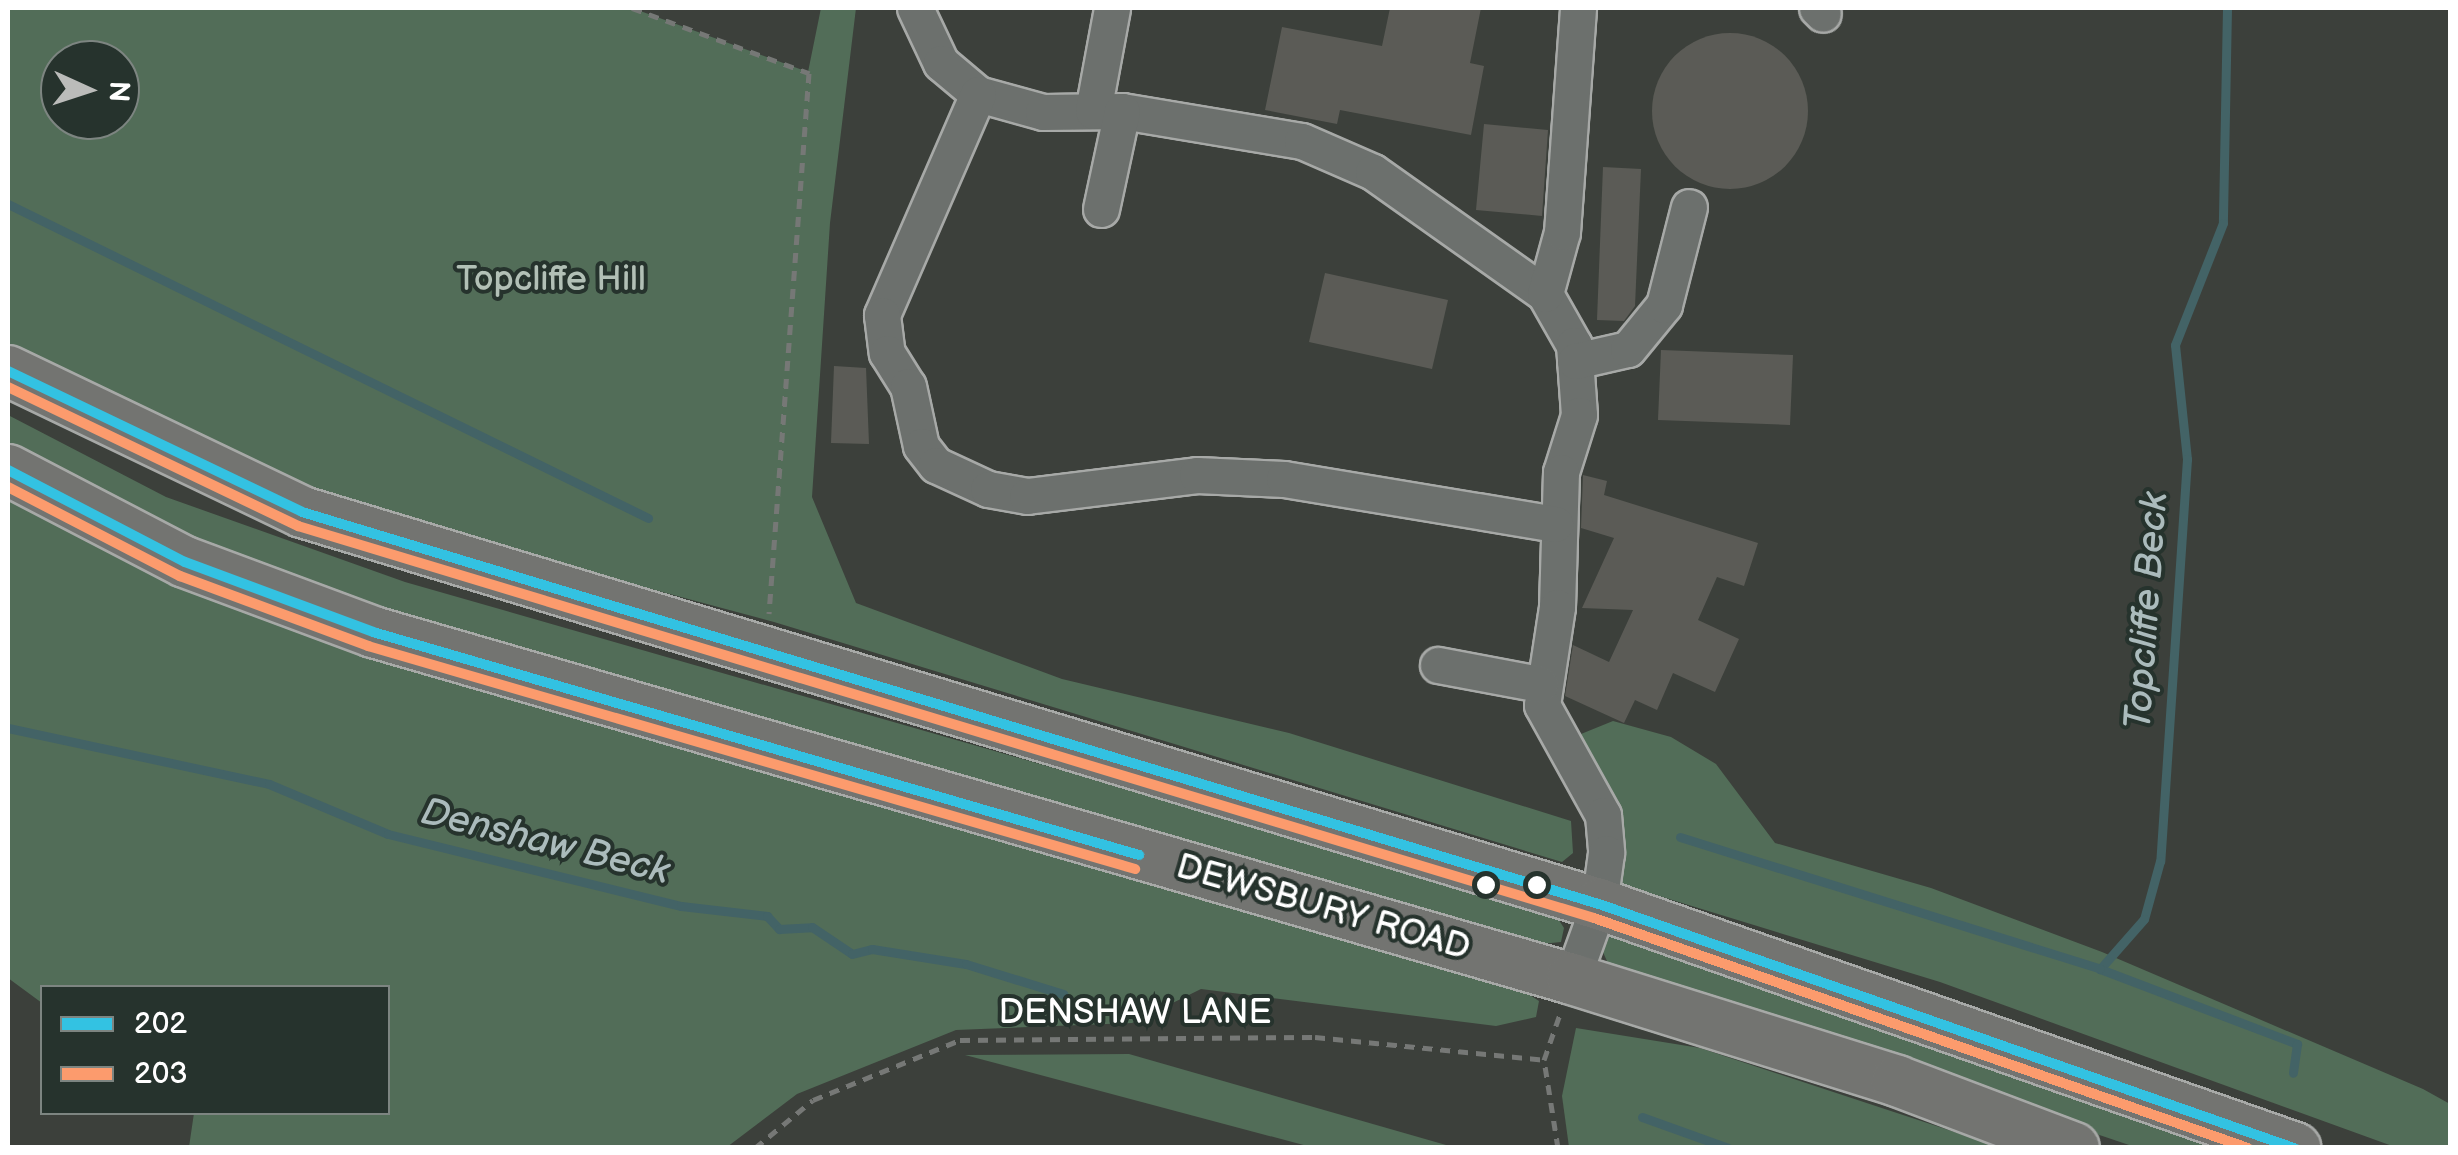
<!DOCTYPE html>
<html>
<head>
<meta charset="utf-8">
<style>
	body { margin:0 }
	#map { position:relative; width:2458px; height:1155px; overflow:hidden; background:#3c403b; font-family:"Balsamiq Sans",sans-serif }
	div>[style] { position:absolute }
	.green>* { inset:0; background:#526d58 }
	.stream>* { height:9px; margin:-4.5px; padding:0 4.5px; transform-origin:4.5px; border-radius:4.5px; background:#436366 }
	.building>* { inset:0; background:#5b5b56 }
	.round { border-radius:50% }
	.path>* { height:5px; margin-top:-2.5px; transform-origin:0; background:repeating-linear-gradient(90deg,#767876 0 10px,transparent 0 18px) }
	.roads { filter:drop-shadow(2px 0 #a7a9a7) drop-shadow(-2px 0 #a7a9a7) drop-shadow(0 2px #a7a9a7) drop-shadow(0 -2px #a7a9a7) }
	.minor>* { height:35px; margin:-17.5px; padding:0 17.5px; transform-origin:17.5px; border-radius:17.5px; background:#6c706d }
	.highway>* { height:50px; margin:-25px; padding:0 25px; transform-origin:25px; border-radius:25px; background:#737471 }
	.bus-1>* { height:10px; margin:-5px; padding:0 5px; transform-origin:5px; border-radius:5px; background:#33c2e2 }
	.bus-2>* { height:10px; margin:-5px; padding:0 5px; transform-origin:5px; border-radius:5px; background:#fc9b6d }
	.dots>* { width:28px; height:28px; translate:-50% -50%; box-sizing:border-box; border:5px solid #26332d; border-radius:50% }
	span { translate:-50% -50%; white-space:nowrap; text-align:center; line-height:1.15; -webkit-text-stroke:8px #26332d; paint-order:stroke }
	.park-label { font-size:35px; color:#b2c0b6 }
	.street-label { font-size:35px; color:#fff }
	.water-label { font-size:38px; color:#abbbbc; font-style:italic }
	.frame { position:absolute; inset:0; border:10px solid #fff; pointer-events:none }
	.legend { position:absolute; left:40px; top:985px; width:350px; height:130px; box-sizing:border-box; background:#26332d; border:2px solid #7d8581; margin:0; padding:12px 18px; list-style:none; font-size:30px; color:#fff }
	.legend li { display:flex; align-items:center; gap:20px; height:50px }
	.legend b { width:50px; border:2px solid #7d8581 }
	.north { position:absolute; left:40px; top:40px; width:100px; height:100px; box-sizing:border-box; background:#26332d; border:2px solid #7d8581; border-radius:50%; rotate:93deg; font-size:28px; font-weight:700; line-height:40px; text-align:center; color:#fff }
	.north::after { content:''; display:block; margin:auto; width:35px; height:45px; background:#bbbcba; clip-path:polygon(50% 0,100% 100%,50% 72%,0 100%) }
</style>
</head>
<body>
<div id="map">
	<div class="green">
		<div style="clip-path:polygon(evenodd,8px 8px,632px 8px,808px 72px,821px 8px,856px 8px,830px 223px,812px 497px,856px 603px,1062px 679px,1289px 733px,1571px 821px,1573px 853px,1562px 862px,774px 622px,412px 525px,239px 463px,8px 349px,8px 8px,60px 60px,120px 60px,120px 120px,60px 120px,60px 60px)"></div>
		<div style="clip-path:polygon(8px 415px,166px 497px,405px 582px,1553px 911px,1564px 928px,1561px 942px,1531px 945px,359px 609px,142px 524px,8px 450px)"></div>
		<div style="clip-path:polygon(8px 499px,170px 576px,1505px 979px,1539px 1001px,1536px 1017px,1496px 1026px,1201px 989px,1132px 1023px,956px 1030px,797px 1094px,727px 1147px,189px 1147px,194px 1113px,388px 1112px,388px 988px,42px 988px,42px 1003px,8px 978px)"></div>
		<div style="clip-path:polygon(1613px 721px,1671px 737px,1716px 764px,1775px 843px,1931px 888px,2102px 952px,2423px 1089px,2450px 1104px,2450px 1147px,2395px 1147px,1940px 982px,1620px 884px,1622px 821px,1581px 734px)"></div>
		<div style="clip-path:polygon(1610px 936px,1650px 941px,2237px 1147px,2135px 1147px,1611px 970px,1602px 950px)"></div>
		<div style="clip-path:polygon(1576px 1028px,1700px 1048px,2000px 1147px,1569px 1147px,1562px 1096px)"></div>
		<div style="clip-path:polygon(1129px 1054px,1453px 1147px,1311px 1147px,965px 1055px)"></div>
	</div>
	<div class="stream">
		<div style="left:2227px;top:8px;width:215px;rotate:91.1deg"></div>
		<div style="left:2223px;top:223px;width:131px;rotate:111.5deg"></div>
		<div style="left:2175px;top:345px;width:115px;rotate:84deg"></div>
		<div style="left:2187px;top:459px;width:403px;rotate:93.8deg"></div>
		<div style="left:2160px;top:861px;width:60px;rotate:105.4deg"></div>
		<div style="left:2144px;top:919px;width:67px;rotate:131.3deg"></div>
		<div style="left:2100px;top:969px;width:211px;rotate:20.8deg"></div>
		<div style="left:2297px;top:1044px;width:29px;rotate:98deg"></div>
		<div style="left:8px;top:204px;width:713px;rotate:26.13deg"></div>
		<div style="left:8px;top:728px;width:267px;rotate:12.1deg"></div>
		<div style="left:269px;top:784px;width:129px;rotate:22.8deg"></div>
		<div style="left:388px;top:834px;width:302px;rotate:13.8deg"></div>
		<div style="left:681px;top:906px;width:87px;rotate:6.6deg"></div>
		<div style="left:767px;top:916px;width:18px;rotate:47deg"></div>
		<div style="left:779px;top:929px;width:33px;rotate:-3deg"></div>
		<div style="left:812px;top:927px;width:48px;rotate:34deg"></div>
		<div style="left:852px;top:954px;width:21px;rotate:-14deg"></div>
		<div style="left:872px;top:949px;width:95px;rotate:9.1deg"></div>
		<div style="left:966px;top:964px;width:102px;rotate:17.2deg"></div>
		<div style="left:1680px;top:837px;width:440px;rotate:17.4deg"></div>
		<div style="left:1642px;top:1117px;width:91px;rotate:19.8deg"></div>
	</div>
	<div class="building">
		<div style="clip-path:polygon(1390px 8px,1481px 8px,1470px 63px,1484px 66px,1471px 135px,1340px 110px,1337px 124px,1265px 110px,1282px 27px,1382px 46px)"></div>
		<div class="round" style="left:1652px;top:33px;width:156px;height:156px"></div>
		<div style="clip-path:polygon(1484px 124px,1548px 130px,1542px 216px,1476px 210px)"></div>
		<div style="clip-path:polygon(1603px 167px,1641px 169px,1635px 306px,1624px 321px,1597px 320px)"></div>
		<div style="clip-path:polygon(1325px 273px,1448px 300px,1432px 369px,1309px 342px)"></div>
		<div style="clip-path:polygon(1661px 350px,1793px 355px,1790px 425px,1658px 420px)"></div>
		<div style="clip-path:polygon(834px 366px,866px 368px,869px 444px,831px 443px)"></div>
		<div style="clip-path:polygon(1583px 475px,1607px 481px,1604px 495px,1758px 543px,1744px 586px,1717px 577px,1698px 620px,1739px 639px,1715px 692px,1673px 673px,1657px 710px,1635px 700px,1624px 723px,1565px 696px,1573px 645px,1609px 662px,1633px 610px,1582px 608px,1614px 538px,1581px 528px)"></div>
	</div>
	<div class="path">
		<div style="left:632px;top:8px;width:189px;rotate:20.2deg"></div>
		<div style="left:809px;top:73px;width:542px;rotate:94.23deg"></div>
		<div style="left:755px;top:1148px;width:75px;rotate:-39.6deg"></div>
		<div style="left:813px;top:1100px;width:159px;rotate:-22.2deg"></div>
		<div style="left:960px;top:1040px;width:355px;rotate:-0.5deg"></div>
		<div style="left:1315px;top:1037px;width:230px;rotate:5.7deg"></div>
		<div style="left:1558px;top:1148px;width:89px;rotate:-99deg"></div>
		<div style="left:1544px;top:1060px;width:49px;rotate:-70.8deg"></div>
	</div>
	<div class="roads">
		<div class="minor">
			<div style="left:915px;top:8px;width:61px;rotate:64.7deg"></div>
			<div style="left:941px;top:63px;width:48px;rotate:40deg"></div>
			<div style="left:978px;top:94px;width:67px;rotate:15.5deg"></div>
			<div style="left:1043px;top:112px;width:79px;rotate:-0.7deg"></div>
			<div style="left:1122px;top:111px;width:182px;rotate:9.5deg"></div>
			<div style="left:1302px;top:141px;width:77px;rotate:23.6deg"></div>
			<div style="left:1373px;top:172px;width:211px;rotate:35.3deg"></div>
			<div style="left:1545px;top:294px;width:59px;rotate:60.4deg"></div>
			<div style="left:1574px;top:345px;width:70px;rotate:85.9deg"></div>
			<div style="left:1579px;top:415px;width:60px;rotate:107.5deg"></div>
			<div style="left:1561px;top:472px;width:135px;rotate:91.7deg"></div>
			<div style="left:1557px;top:607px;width:99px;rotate:98.7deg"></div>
			<div style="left:1542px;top:705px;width:126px;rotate:61deg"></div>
			<div style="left:1603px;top:815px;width:38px;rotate:85deg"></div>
			<div style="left:1606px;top:853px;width:51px;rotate:97.8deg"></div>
			<div style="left:1599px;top:904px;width:80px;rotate:109.8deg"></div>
			<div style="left:1817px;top:8px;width:8px;rotate:45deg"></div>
			<div style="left:978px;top:94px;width:241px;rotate:113.5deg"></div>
			<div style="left:882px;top:315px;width:38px;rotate:83deg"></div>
			<div style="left:887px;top:353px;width:39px;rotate:58deg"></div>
			<div style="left:908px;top:386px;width:61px;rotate:77.8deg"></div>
			<div style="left:921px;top:446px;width:24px;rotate:52deg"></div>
			<div style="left:936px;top:465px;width:57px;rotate:24.8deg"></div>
			<div style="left:988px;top:489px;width:40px;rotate:10deg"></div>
			<div style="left:1027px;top:496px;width:171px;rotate:-7deg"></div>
			<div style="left:1197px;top:475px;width:87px;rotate:2.6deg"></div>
			<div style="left:1284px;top:479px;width:275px;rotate:9.4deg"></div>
			<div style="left:1093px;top:111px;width:105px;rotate:-79.5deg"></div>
			<div style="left:1101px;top:209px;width:100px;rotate:-77.9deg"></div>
			<div style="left:1545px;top:294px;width:64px;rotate:-74.7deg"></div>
			<div style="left:1562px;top:232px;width:225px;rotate:-85.9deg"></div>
			<div style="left:1575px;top:361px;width:54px;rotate:-12.8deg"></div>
			<div style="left:1628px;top:349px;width:57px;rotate:-50.7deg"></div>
			<div style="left:1664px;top:305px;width:101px;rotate:-75.7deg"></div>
			<div style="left:1438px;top:665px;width:104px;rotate:10.6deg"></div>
		</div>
		<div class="highway">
			<div style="left:8px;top:371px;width:326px;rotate:25.6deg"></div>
			<div style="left:302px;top:512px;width:1355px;rotate:16.82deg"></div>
			<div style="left:1599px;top:904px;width:738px;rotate:19.32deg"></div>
			<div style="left:8px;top:470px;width:199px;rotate:27.5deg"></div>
			<div style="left:185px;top:562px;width:201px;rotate:20.4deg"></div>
			<div style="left:373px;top:632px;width:1248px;rotate:16.14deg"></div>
			<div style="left:1572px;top:979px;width:341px;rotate:17.4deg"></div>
			<div style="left:1897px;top:1081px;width:189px;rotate:20.7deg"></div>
		</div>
	</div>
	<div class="bus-1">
		<div style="left:8px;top:371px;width:326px;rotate:25.6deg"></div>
		<div style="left:302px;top:512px;width:1355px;rotate:16.82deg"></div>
		<div style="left:1599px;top:904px;width:737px;rotate:19.35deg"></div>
		<div style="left:8px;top:470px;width:199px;rotate:27.5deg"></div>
		<div style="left:185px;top:562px;width:201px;rotate:20.4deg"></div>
		<div style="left:373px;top:632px;width:798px;rotate:16.23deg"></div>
	</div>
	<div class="bus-2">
		<div style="left:8px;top:387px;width:322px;rotate:25.6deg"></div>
		<div style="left:298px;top:526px;width:1354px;rotate:16.83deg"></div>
		<div style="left:1594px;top:918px;width:693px;rotate:19.38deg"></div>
		<div style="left:8px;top:487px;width:194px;rotate:27.4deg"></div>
		<div style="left:180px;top:576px;width:201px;rotate:20.4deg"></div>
		<div style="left:368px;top:646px;width:799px;rotate:16.21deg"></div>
	</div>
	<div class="dots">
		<div style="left:1486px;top:885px;background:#fff"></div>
		<div style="left:1537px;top:885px;background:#fff"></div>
	</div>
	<div class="park-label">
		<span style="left:551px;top:280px">Topcliffe Hill</span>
	</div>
	<div class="street-label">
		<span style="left:1323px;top:908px;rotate:16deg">DEWSBURY ROAD</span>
		<span style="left:1135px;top:1013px">DENSHAW LANE</span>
	</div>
	<div class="water-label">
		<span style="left:2147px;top:611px;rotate:-86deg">Topcliffe Beck</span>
		<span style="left:545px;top:842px;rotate:14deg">Denshaw Beck</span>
	</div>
	<div class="frame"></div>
	<ul class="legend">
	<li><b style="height:12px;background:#33c2e2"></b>202</li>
	<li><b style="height:12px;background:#fc9b6d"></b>203</li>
	</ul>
	<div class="north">N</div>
</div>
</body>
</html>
